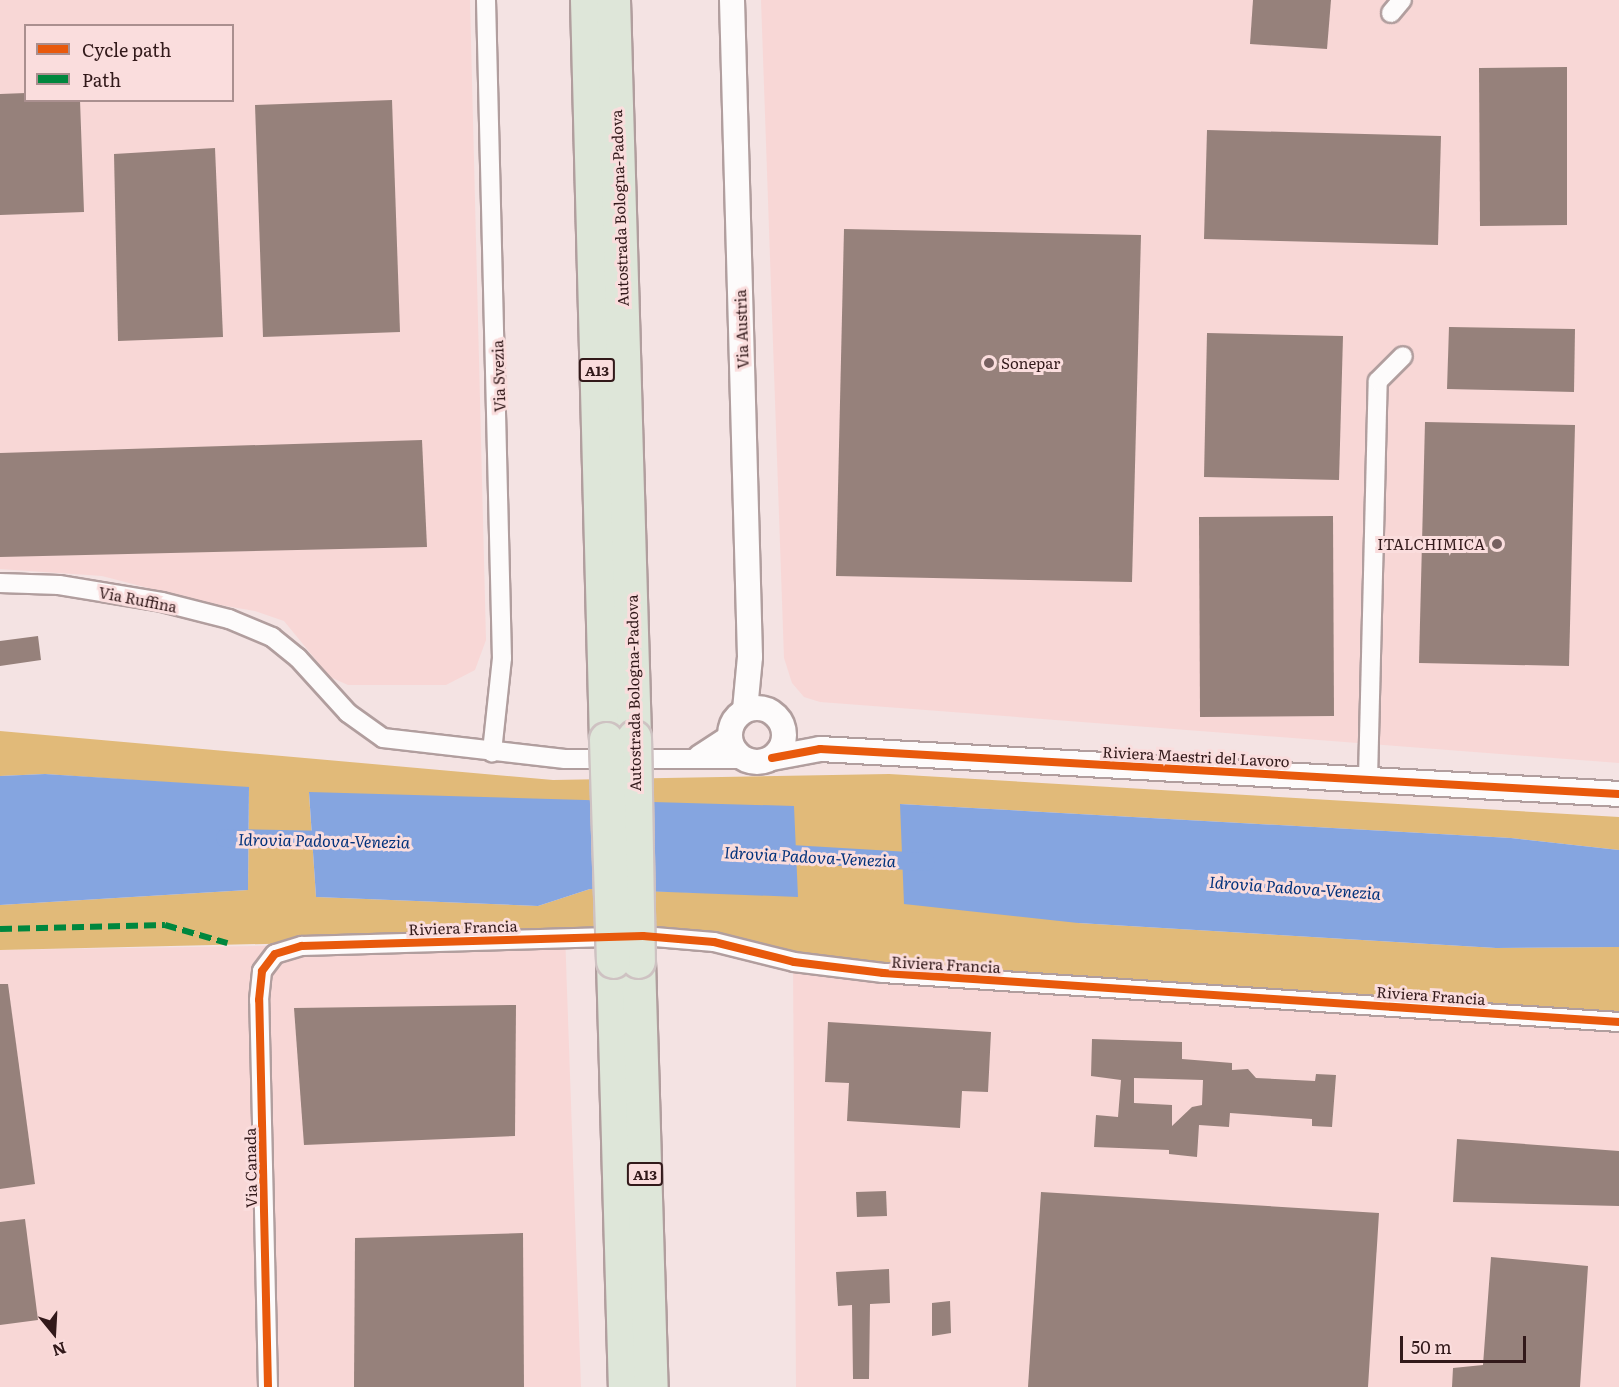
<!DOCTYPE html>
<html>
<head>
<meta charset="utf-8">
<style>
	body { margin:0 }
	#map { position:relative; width:1619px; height:1387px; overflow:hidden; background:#f4e3e3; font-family:Literata,serif }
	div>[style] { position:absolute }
	.built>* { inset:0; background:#f8d7d6 }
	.forest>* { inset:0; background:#e1ba79 }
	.water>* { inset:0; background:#85a5e0 }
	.canal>* { height:18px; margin:-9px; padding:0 9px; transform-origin:9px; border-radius:9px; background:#85a5e0 }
	.building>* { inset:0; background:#96817b }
	.roads { filter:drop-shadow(2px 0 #b19e9e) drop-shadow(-2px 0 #b19e9e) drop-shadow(0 2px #b19e9e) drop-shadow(0 -2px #b19e9e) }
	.minor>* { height:18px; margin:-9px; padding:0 9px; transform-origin:9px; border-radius:9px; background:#fdfbfb }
	.tertiary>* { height:24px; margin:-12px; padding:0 12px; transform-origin:12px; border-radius:12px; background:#fdfbfb }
	.tertiary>.ring { margin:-12px; padding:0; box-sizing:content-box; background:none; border:24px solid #fdfbfb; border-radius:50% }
	.motorway>* { height:33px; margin:-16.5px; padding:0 16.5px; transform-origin:16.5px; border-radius:16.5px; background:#dee6d9 }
	.bridges { filter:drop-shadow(2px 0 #cec2c2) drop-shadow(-2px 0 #cec2c2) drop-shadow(0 2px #cec2c2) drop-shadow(0 -2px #cec2c2) }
	.motorway-bridge>* { height:33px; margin:-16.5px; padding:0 16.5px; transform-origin:16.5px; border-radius:16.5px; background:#dee6d9 }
	.quiet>* { height:6px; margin-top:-3px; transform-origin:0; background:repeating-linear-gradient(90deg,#00873e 0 12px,transparent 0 18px) }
	.cycleway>* { height:8px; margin:-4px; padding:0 4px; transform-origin:4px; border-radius:4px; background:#e8590c }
	.dots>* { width:16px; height:16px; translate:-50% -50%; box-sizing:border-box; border:3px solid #fadddd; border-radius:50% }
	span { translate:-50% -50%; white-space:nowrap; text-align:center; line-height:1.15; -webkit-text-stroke:6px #fadddd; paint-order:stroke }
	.shield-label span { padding:2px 4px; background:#fadddd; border:2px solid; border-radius:4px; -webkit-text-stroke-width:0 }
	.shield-label { font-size:14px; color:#32191a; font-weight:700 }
	.street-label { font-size:15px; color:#32191a }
	.poi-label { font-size:15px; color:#32191a }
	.left { translate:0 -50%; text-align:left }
	.right { translate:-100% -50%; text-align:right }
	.water-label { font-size:16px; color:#00317b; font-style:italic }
	.legend { position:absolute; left:24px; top:24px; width:210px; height:78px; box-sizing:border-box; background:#fadddd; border:2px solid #aa8f8f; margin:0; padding:8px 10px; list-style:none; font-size:18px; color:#32191a }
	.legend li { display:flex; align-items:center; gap:12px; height:30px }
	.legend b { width:30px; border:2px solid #aa8f8f }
	.north { position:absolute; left:24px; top:1303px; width:60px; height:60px; -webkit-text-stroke:4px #fadddd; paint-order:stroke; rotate:162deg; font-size:16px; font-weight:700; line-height:24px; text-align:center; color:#32191a }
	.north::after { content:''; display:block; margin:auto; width:21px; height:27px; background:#32191a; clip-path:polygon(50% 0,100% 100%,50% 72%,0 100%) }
	.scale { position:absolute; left:1400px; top:1336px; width:126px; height:27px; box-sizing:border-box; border:3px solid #32191a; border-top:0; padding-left:8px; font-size:18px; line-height:21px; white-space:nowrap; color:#32191a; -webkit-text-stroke:4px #fadddd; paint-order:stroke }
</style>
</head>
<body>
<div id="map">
	<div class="built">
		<div style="clip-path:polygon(evenodd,0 0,470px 0,486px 640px,475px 670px,446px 685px,348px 685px,330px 677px,284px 621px,255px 611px,202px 602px,102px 576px,0 569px,0 0,26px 26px,232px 26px,232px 100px,26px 100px,26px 26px)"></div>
		<div style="clip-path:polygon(761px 0,1619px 0,1619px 763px,820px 702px,804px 697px,792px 683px,784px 658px)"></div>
		<div style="clip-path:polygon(565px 933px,581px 1387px,0 1387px,0 950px,378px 944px)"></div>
		<div style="clip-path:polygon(793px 964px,1619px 1028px,1619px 1387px,796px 1387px)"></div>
	</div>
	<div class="forest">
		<div style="clip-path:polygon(evenodd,0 731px,553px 780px,889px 774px,1619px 817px,1619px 850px,1511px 838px,900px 804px,1078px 923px,1496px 948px,1619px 947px,1619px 1017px,883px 973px,714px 942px,565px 937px,0 950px,0 905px,248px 890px,249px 788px,45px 774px,0 776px,0 731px,309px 793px,544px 800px,798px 896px,590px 889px,538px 906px,316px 897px,309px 793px)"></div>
	</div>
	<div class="water">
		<div style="clip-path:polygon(45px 774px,249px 787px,248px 890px,0 905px,0 776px)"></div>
		<div style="clip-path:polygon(309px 792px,794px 806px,798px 897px,590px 889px,538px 906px,316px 897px)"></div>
		<div style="clip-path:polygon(900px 804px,1511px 838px,1619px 850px,1619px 947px,1496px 948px,1078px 923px,904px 904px)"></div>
	</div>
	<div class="canal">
		<div style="left:225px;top:838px;width:110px;rotate:1deg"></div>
		<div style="left:774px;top:853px;width:152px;rotate:3.4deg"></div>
	</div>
	<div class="building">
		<div style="clip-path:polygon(1253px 0,1331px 0,1327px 49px,1250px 44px)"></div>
		<div style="clip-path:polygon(1567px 67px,1567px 225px,1480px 226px,1479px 68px)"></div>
		<div style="clip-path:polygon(26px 93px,26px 100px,80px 100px,84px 212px,0 215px,0 94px)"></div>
		<div style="clip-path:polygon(392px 100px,400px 332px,263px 337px,255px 105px)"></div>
		<div style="clip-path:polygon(1207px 130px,1441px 136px,1438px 245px,1204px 239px)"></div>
		<div style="clip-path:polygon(215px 148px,223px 337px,118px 341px,114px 154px)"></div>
		<div style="clip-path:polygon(844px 229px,1141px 235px,1132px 582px,836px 576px)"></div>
		<div style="clip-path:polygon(1449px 327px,1575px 329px,1574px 392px,1447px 389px)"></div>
		<div style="clip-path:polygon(1207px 333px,1343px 336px,1339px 480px,1204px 477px)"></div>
		<div style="clip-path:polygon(1425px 422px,1575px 425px,1569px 666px,1419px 663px)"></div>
		<div style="clip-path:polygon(422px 440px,427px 547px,0 557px,0 453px)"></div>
		<div style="clip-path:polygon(1333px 516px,1334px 716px,1200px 717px,1199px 517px)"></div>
		<div style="clip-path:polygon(38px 636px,41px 660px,0 666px,0 641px)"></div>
		<div style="clip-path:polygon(0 984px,8px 984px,35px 1184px,0 1189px)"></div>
		<div style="clip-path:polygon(516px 1005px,515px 1136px,304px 1145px,294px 1008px)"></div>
		<div style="clip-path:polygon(828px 1022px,991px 1032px,988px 1092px,962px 1091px,960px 1128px,847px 1121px,849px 1083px,825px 1082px)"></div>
		<div style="clip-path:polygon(evenodd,1092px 1039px,1182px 1042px,1182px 1059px,1232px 1063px,1232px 1070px,1248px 1069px,1256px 1078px,1315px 1081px,1316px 1074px,1336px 1075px,1332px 1127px,1312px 1126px,1312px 1119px,1230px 1113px,1229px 1127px,1199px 1125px,1197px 1157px,1169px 1154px,1169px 1150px,1094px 1147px,1096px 1115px,1118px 1117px,1121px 1080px,1091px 1076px,1092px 1039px,1134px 1078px,1203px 1080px,1202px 1105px,1192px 1107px,1172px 1126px,1172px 1105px,1134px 1103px,1134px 1078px)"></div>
		<div style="clip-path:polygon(1457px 1139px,1619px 1151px,1619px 1206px,1453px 1202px)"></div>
		<div style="clip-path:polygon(886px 1191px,887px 1216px,857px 1217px,856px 1192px)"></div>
		<div style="clip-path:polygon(1041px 1192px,1379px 1213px,1368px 1387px,1028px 1387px)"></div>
		<div style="clip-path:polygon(25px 1219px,38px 1320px,0 1325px,0 1222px)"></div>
		<div style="clip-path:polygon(523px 1233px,524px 1387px,354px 1387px,355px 1238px)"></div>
		<div style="clip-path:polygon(1491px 1257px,1588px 1266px,1580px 1387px,1452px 1387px,1453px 1368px,1483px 1365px)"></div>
		<div style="clip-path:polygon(889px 1269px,890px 1303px,870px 1304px,869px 1379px,853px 1379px,852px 1305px,838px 1306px,836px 1272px)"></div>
		<div style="clip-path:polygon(950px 1301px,951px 1333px,932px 1336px,932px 1303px)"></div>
	</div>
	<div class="roads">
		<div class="minor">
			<div style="left:486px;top:0;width:658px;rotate:88.61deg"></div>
			<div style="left:502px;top:658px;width:95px;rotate:96.1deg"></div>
			<div style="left:1391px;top:13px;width:17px;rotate:-50deg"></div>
			<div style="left:0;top:583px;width:59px;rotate:1.9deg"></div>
			<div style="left:59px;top:585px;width:104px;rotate:9.4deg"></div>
			<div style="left:162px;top:602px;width:69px;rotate:14.2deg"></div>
			<div style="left:229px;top:619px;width:47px;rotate:22.7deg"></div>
			<div style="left:272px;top:637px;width:33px;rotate:39deg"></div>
			<div style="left:298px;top:658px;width:74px;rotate:47.7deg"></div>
			<div style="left:348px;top:713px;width:43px;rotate:35.5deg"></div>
			<div style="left:383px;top:738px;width:183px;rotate:6.6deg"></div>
			<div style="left:565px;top:759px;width:180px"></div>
			<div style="left:698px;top:755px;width:38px;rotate:-33deg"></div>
			<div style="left:1368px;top:779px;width:398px;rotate:-88.6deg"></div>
			<div style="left:1378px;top:381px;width:35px;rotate:-45deg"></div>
			<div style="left:268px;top:1387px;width:387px;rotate:-91.3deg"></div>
			<div style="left:259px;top:1000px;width:29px;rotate:-84deg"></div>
			<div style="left:262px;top:971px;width:21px;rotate:-53deg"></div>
			<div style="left:275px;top:954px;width:28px;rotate:-17deg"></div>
			<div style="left:302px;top:946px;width:341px;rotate:-1.7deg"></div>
			<div style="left:643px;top:936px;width:71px;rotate:4.8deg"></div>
			<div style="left:714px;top:942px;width:82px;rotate:14deg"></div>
			<div style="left:794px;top:962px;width:90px;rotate:7deg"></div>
			<div style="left:883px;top:973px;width:738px;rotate:3.81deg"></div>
		</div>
		<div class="tertiary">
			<div style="left:732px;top:0;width:657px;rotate:88.43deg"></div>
			<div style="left:750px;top:657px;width:53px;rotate:95.4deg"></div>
			<div class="ring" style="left:730px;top:708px;width:30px;height:30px"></div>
			<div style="left:772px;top:758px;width:49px;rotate:-10.6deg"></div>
			<div style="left:820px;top:749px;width:800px;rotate:3.22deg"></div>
		</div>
		<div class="motorway">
			<div style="left:587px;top:0;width:739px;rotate:88.53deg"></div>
			<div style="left:613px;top:0;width:737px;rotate:88.37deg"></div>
			<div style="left:613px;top:961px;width:426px;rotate:88.4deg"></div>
			<div style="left:638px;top:961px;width:426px;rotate:88.3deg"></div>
		</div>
	</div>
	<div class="bridges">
		<div class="motorway-bridge">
			<div style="left:634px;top:737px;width:224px;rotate:89deg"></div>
			<div style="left:606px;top:739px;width:222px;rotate:88.2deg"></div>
		</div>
	</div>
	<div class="quiet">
		<div style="left:0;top:929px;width:165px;rotate:-1.4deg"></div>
		<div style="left:165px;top:925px;width:65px;rotate:16.2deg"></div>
	</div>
	<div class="cycleway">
		<div style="left:772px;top:758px;width:49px;rotate:-10.6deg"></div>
		<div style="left:820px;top:749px;width:800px;rotate:3.22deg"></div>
		<div style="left:268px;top:1387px;width:387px;rotate:-91.3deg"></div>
		<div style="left:259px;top:1000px;width:29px;rotate:-84deg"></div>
		<div style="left:262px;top:971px;width:21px;rotate:-53deg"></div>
		<div style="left:275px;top:954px;width:28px;rotate:-17deg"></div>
		<div style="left:302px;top:946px;width:341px;rotate:-1.7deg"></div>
		<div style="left:643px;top:936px;width:71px;rotate:4.8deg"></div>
		<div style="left:714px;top:942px;width:82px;rotate:14deg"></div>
		<div style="left:794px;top:962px;width:90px;rotate:7deg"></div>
		<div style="left:883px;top:973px;width:738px;rotate:3.81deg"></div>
	</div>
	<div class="dots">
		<div style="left:989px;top:363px;background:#766060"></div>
		<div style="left:1497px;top:544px;background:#766060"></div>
	</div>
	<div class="shield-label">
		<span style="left:597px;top:370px">A13</span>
		<span style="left:645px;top:1174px">A13</span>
	</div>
	<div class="street-label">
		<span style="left:619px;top:208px;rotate:-92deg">Autostrada Bologna-Padova</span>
		<span style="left:741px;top:329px;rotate:-92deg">Via Austria</span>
		<span style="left:498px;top:376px;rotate:-92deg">Via Svezia</span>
		<span style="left:138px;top:599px;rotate:11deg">Via Ruffina</span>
		<span style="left:633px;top:693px;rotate:-91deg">Autostrada Bologna-Padova</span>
		<span style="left:1196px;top:756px;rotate:3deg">Riviera Maestri del Lavoro</span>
		<span style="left:463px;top:927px;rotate:-2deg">Riviera Francia</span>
		<span style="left:946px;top:964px;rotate:3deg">Riviera Francia</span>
		<span style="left:1431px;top:995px;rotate:4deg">Riviera Francia</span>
		<span style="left:250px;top:1168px;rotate:-91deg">Via Canada</span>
	</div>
	<div class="poi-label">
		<span class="left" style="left:1001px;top:363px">Sonepar</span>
		<span class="right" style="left:1485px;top:544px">ITALCHIMICA</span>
	</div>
	<div class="water-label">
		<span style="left:324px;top:840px;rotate:1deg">Idrovia Padova-Venezia</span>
		<span style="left:810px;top:856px;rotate:3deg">Idrovia Padova-Venezia</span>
		<span style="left:1295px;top:887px;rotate:4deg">Idrovia Padova-Venezia</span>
	</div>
	<ul class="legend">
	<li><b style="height:8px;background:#e8590c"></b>Cycle path</li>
	<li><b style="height:8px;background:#00873e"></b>Path</li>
	</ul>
	<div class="north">N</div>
	<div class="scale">50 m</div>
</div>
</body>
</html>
